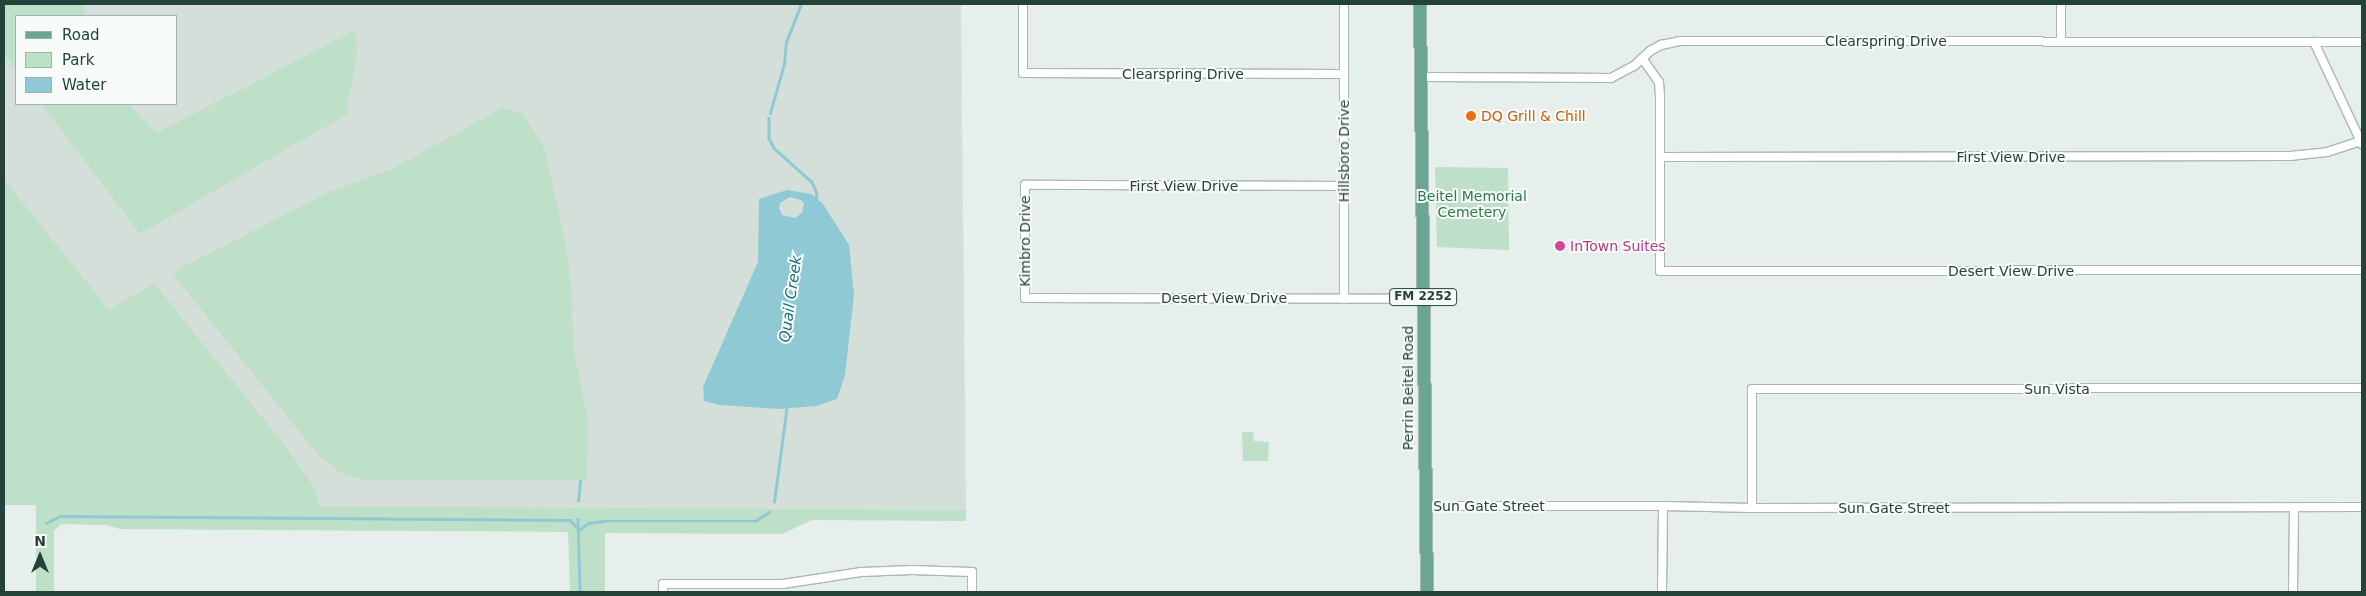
<!DOCTYPE html>
<html>
<head>
<meta charset="utf-8">
<style>
	body { margin:0 }
	#map { position:relative; width:2366px; height:596px; overflow:hidden; background:#e6efeb; font-family:"DejaVu Sans",sans-serif }
	div>[style] { position:absolute }
	.built>* { inset:0; background:#d4dfda }
	.green>* { inset:0; background:#bfe0c8 }
	.water>* { inset:0; background:#8ec9d4 }
	.stream>* { height:2.5px; margin:-1.25px; padding:0 1.25px; transform-origin:1.25px; border-radius:1.25px; background:#8ec9d4 }
	.roads { filter:drop-shadow(1px 0 #a8b8b2) drop-shadow(-1px 0 #a8b8b2) drop-shadow(0 1px #a8b8b2) drop-shadow(0 -1px #a8b8b2) }
	.street>* { height:8px; margin:-4px; padding:0 4px; transform-origin:4px; border-radius:4px; background:#fff }
	.primary>* { height:12px; margin:-6px; padding:0 6px; transform-origin:6px; border-radius:6px; background:#6aa596 }
	.dots>* { width:14px; height:14px; translate:-50% -50%; box-sizing:border-box; border:2px solid #f7fbf9; border-radius:50% }
	span { translate:-50% -50%; white-space:nowrap; text-align:center; line-height:1.15; -webkit-text-stroke:4px #f7fbf9; paint-order:stroke }
	.shield-label span { padding:1px 4px; background:#f7fbf9; border:1px solid; border-radius:4px; -webkit-text-stroke-width:0 }
	.shield-label { font-size:12px; color:#24423a; font-weight:700 }
	.street-label { font-size:14px; color:#24423a }
	.food-label { font-size:14px; color:#c56008 }
	.left { translate:0 -50%; text-align:left }
	.park-label { font-size:14px; color:#2d7a4b }
	.hotel-label { font-size:14px; color:#b23c85 }
	.water-label { font-size:15px; color:#1c6f80; font-style:italic }
	.frame { position:absolute; inset:0; border:5px solid #24423a; pointer-events:none }
	.legend { position:absolute; left:15px; top:15px; width:162px; height:90px; box-sizing:border-box; background:#f7fbf9; border:1px solid #a3b1ad; margin:0; padding:6px 9px; list-style:none; font-size:15px; color:#24423a }
	.legend li { display:flex; align-items:center; gap:10px; height:25px }
	.legend b { width:25px; border:1px solid #a3b1ad }
	.north { position:absolute; left:15px; top:531px; width:50px; height:50px; -webkit-text-stroke:4px #f7fbf9; paint-order:stroke; rotate:0deg; font-size:14px; font-weight:700; line-height:20px; text-align:center; color:#24423a }
	.north::after { content:''; display:block; margin:auto; width:18px; height:22px; background:#24423a; clip-path:polygon(50% 0,100% 100%,50% 72%,0 100%) }
</style>
</head>
<body>
<div id="map">
	<div class="built">
		<div style="clip-path:polygon(evenodd,4px 4px,961px 4px,966px 510px,4px 505px,4px 4px,16px 16px,176px 16px,176px 104px,16px 104px,16px 16px)"></div>
	</div>
	<div class="green">
		<div style="clip-path:polygon(4px 4px,85px 4px,84px 16px,16px 16px,16px 70px,4px 54px)"></div>
		<div style="clip-path:polygon(355px 30px,357px 54px,347px 109px,349px 113px,140px 234px,42px 104px,128px 104px,157px 133px)"></div>
		<div style="clip-path:polygon(502px 108px,524px 114px,545px 150px,565px 241px,571px 283px,574px 351px,588px 421px,587px 480px,365px 480px,341px 473px,319px 456px,173px 274px,188px 264px,331px 191px,392px 169px)"></div>
		<div style="clip-path:polygon(1435px 167px,1508px 168px,1509px 250px,1437px 247px)"></div>
		<div style="clip-path:polygon(4px 179px,109px 310px,154px 283px,290px 452px,317px 492px,317px 506px,966px 510px,966px 521px,812px 520px,782px 534px,605px 533px,605px 592px,570px 592px,568px 532px,120px 529px,106px 525px,61px 524px,54px 531px,54px 592px,36px 592px,36px 505px,4px 505px)"></div>
		<div style="clip-path:polygon(1242px 432px,1253px 432px,1254px 441px,1269px 442px,1268px 461px,1243px 461px)"></div>
	</div>
	<div class="water">
		<div style="clip-path:polygon(evenodd,787px 190px,811px 194px,823px 204px,849px 245px,854px 295px,845px 375px,837px 399px,816px 406px,779px 409px,721px 405px,704px 401px,703px 387px,758px 262px,759px 199px,787px 190px,790px 197px,801px 200px,804px 203px,802px 213px,795px 218px,782px 215px,779px 208px,780px 203px,790px 197px)"></div>
	</div>
	<div class="stream">
		<div style="left:770px;top:113px;width:51px;rotate:-74.1deg"></div>
		<div style="left:784px;top:64px;width:22px;rotate:-85deg"></div>
		<div style="left:786px;top:42px;width:41px;rotate:-68.5deg"></div>
		<div style="left:769px;top:118px;width:20px;rotate:90deg"></div>
		<div style="left:769px;top:138px;width:11px;rotate:63deg"></div>
		<div style="left:774px;top:148px;width:51px;rotate:41.8deg"></div>
		<div style="left:812px;top:182px;width:12px;rotate:66deg"></div>
		<div style="left:817px;top:193px;width:8px;rotate:97deg"></div>
		<div style="left:578px;top:501px;width:20px;rotate:-84deg"></div>
		<div style="left:774px;top:502px;width:98px;rotate:-82.4deg"></div>
		<div style="left:578px;top:519px;width:73px;rotate:88.4deg"></div>
		<div style="left:46px;top:523px;width:16px;rotate:-27deg"></div>
		<div style="left:60px;top:516px;width:510px;rotate:0.45deg"></div>
		<div style="left:570px;top:520px;width:13px;rotate:48deg"></div>
		<div style="left:579px;top:530px;width:11px;rotate:-38deg"></div>
		<div style="left:588px;top:523px;width:16px;rotate:-7deg"></div>
		<div style="left:604px;top:521px;width:151px"></div>
		<div style="left:755px;top:521px;width:17px;rotate:-33deg"></div>
	</div>
	<div class="roads">
		<div class="street">
			<div style="left:1023px;top:4px;width:69px;rotate:90deg"></div>
			<div style="left:1023px;top:73px;width:321px;rotate:0.2deg"></div>
			<div style="left:2061px;top:4px;width:37px;rotate:90deg"></div>
			<div style="left:2314px;top:42px;width:113px;rotate:64.8deg"></div>
			<div style="left:1642px;top:58px;width:29px;rotate:55deg"></div>
			<div style="left:1659px;top:82px;width:15px;rotate:86deg"></div>
			<div style="left:1660px;top:97px;width:174px;rotate:90deg"></div>
			<div style="left:1660px;top:271px;width:702px;rotate:-0.08deg"></div>
			<div style="left:1421px;top:77px;width:190px;rotate:0.3deg"></div>
			<div style="left:1611px;top:78px;width:26px;rotate:-28deg"></div>
			<div style="left:1634px;top:66px;width:22px;rotate:-43deg"></div>
			<div style="left:1650px;top:51px;width:13px;rotate:-29deg"></div>
			<div style="left:1661px;top:45px;width:19px;rotate:-12deg"></div>
			<div style="left:1680px;top:41px;width:682px;rotate:0.08deg"></div>
			<div style="left:1660px;top:157px;width:630px;rotate:-0.09deg"></div>
			<div style="left:2290px;top:156px;width:37px;rotate:-6deg"></div>
			<div style="left:2327px;top:152px;width:36px;rotate:-18deg"></div>
			<div style="left:1344px;top:186px;width:319px;rotate:-179.8deg"></div>
			<div style="left:1025px;top:185px;width:113px;rotate:90deg"></div>
			<div style="left:1025px;top:298px;width:398px;rotate:0.1deg"></div>
			<div style="left:1344px;top:299px;width:295px;rotate:-90deg"></div>
			<div style="left:1425px;top:506px;width:238px"></div>
			<div style="left:1663px;top:506px;width:89px;rotate:1.3deg"></div>
			<div style="left:1752px;top:508px;width:610px;rotate:-0.09deg"></div>
			<div style="left:1752px;top:508px;width:119px;rotate:-90deg"></div>
			<div style="left:1752px;top:389px;width:610px;rotate:-0.09deg"></div>
			<div style="left:663px;top:592px;width:8px;rotate:-90deg"></div>
			<div style="left:663px;top:584px;width:120px"></div>
			<div style="left:783px;top:584px;width:79px;rotate:-8.7deg"></div>
			<div style="left:861px;top:572px;width:51px;rotate:-2.2deg"></div>
			<div style="left:912px;top:570px;width:60px;rotate:1.9deg"></div>
			<div style="left:972px;top:572px;width:20px;rotate:90deg"></div>
			<div style="left:1662px;top:592px;width:86px;rotate:-89.3deg"></div>
			<div style="left:2293px;top:592px;width:85px;rotate:-89.3deg"></div>
		</div>
		<div class="primary">
			<div style="left:1420px;top:4px;width:588px;rotate:89.32deg"></div>
		</div>
	</div>
	<div class="dots">
		<div style="left:1471px;top:116px;background:#e8710a"></div>
		<div style="left:1560px;top:246px;background:#d1479c"></div>
	</div>
	<div class="shield-label">
		<span style="left:1423px;top:297px">FM 2252</span>
	</div>
	<div class="street-label">
		<span style="left:1886px;top:41px">Clearspring Drive</span>
		<span style="left:1183px;top:74px">Clearspring Drive</span>
		<span style="left:1344px;top:151px;rotate:-90deg">Hillsboro Drive</span>
		<span style="left:2011px;top:157px">First View Drive</span>
		<span style="left:1184px;top:186px">First View Drive</span>
		<span style="left:1025px;top:241px;rotate:-90deg">Kimbro Drive</span>
		<span style="left:2011px;top:271px">Desert View Drive</span>
		<span style="left:1224px;top:298px">Desert View Drive</span>
		<span style="left:1408px;top:388px;rotate:-90deg">Perrin Beitel Road</span>
		<span style="left:2057px;top:389px">Sun Vista</span>
		<span style="left:1489px;top:506px">Sun Gate Street</span>
		<span style="left:1894px;top:508px">Sun Gate Street</span>
	</div>
	<div class="food-label">
		<span class="left" style="left:1481px;top:116px">DQ Grill &amp; Chill</span>
	</div>
	<div class="park-label">
		<span style="left:1472px;top:204px">Beitel Memorial<br>Cemetery</span>
	</div>
	<div class="hotel-label">
		<span class="left" style="left:1570px;top:246px">InTown Suites</span>
	</div>
	<div class="water-label">
		<span style="left:791px;top:299px;rotate:-82deg">Quail Creek</span>
	</div>
	<div class="frame"></div>
	<ul class="legend">
	<li><b style="height:6px;background:#6aa596"></b>Road</li>
	<li><b style="height:14px;background:#bfe0c8"></b>Park</li>
	<li><b style="height:14px;background:#8ec9d4"></b>Water</li>
	</ul>
	<div class="north">N</div>
</div>
</body>
</html>
